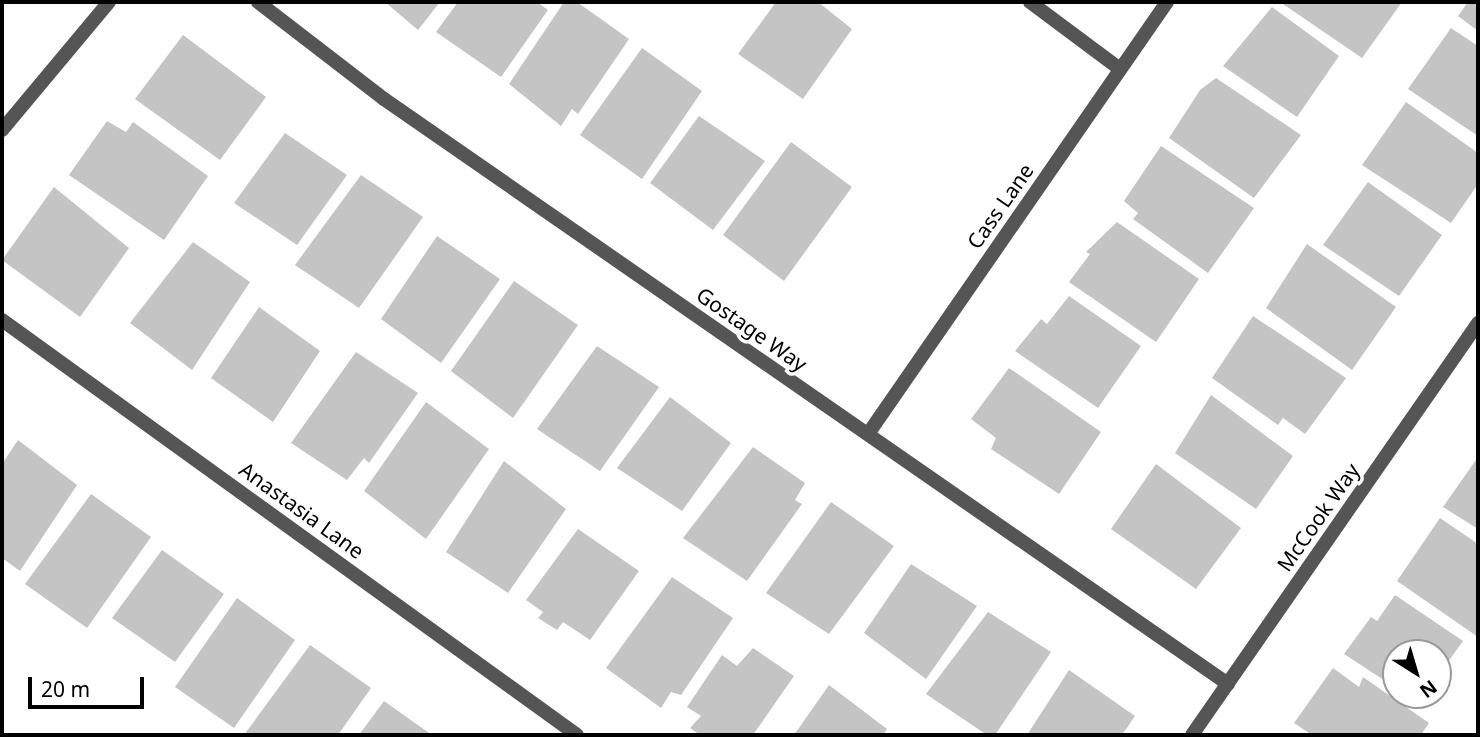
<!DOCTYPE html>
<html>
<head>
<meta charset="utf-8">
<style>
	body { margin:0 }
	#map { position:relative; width:1480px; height:737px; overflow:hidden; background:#fff; font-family:"Noto Sans",sans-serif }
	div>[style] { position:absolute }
	.building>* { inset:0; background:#c4c4c4 }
	.minor>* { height:14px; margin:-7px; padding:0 7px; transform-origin:7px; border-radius:7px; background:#555 }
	span { translate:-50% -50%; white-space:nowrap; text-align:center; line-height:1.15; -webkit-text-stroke:7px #fff; paint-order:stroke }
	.street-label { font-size:21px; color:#000 }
	.frame { position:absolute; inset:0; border:4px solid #000; pointer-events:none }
	.north { position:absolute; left:1382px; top:639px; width:70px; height:70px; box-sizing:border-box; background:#fff; border:2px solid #999; border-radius:50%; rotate:143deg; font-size:19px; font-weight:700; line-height:28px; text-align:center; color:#000 }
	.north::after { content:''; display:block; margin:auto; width:24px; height:32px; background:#000; clip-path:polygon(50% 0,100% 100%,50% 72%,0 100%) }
	.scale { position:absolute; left:28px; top:677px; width:116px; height:32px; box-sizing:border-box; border:4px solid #000; border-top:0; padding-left:9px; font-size:21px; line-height:24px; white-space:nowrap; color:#000; -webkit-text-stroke:5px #fff; paint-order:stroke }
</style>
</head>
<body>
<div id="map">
	<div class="building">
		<div style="clip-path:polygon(385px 2px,440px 2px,418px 30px)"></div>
		<div style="clip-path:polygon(458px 2px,537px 2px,548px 10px,501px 77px,436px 32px)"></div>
		<div style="clip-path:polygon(564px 2px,577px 2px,629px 39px,578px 114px,572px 109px,561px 126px,509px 84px)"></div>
		<div style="clip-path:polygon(776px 2px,818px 2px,852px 29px,803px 99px,738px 54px)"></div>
		<div style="clip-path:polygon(1280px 2px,1402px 2px,1362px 58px)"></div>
		<div style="clip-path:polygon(1468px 2px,1478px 2px,1478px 31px,1458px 16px)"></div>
		<div style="clip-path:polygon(1272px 7px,1339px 56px,1297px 117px,1223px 66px)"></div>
		<div style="clip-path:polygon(1451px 28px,1478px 46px,1478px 136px,1408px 89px)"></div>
		<div style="clip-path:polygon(183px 35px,266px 97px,220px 160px,135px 99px)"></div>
		<div style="clip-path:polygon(642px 48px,702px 91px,642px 179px,580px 135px)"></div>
		<div style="clip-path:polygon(1216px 78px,1301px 135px,1254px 198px,1169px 138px,1200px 90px)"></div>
		<div style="clip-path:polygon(1406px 102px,1478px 153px,1478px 184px,1451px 223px,1362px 165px)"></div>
		<div style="clip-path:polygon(699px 116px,765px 161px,713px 230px,650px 183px)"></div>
		<div style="clip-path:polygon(107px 121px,126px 132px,133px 122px,208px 176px,164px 240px,69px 175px)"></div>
		<div style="clip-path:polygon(285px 133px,347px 175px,297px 245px,234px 203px)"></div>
		<div style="clip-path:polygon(791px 142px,852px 187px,784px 281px,723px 235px)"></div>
		<div style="clip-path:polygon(1161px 146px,1254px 208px,1208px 273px,1133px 219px,1138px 213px,1124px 201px)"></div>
		<div style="clip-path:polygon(361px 175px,423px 217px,359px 308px,295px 265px)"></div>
		<div style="clip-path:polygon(1368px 182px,1442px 235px,1399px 296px,1323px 245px)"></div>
		<div style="clip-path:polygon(54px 187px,129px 248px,80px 317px,2px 260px)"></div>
		<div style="clip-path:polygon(1117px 222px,1199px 279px,1156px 342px,1069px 282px,1090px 254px,1086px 252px)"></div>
		<div style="clip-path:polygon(437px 236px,500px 279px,441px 363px,381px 319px)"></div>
		<div style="clip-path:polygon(193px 242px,250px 282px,192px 370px,130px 323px)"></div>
		<div style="clip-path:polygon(1307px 244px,1396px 307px,1352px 370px,1266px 308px)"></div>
		<div style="clip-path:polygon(514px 281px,578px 325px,513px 418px,451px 371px)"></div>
		<div style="clip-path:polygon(1069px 296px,1141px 346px,1098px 408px,1015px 351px,1041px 319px,1047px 324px)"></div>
		<div style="clip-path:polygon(259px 307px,320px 351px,273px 422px,211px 378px)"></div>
		<div style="clip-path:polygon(1253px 316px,1346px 378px,1305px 434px,1283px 418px,1278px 425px,1212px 378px)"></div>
		<div style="clip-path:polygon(597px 346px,659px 387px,600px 471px,537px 429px)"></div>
		<div style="clip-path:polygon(356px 352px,418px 393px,369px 463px,364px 458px,347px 480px,291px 443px)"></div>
		<div style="clip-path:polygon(1009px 368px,1101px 432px,1059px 494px,991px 449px,996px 438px,971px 419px)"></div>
		<div style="clip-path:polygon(1211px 395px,1293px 456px,1256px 509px,1175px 453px)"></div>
		<div style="clip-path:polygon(670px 397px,731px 443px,682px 511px,617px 468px)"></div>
		<div style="clip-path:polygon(426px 402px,489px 449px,426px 539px,364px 491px)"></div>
		<div style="clip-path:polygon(18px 440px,77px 485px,20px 571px,2px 558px,2px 464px)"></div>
		<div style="clip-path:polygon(753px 447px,805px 483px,795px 500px,802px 504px,747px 581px,683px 538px)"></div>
		<div style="clip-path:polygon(1478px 457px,1478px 529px,1443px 507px)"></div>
		<div style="clip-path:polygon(504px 461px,566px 509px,508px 593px,446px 552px)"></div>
		<div style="clip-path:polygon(1156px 464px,1241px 528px,1196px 589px,1111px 529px)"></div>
		<div style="clip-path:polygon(91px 494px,151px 537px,87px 628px,25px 584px)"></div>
		<div style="clip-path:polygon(831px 502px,894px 546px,829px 634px,766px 593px)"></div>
		<div style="clip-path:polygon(1440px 518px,1478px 544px,1478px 637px,1397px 581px)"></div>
		<div style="clip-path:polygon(578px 529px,639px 571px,590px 640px,563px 622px,557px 630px,538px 618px,543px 612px,526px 600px)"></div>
		<div style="clip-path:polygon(162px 550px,224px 594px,175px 662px,112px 618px)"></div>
		<div style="clip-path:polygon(911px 564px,977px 606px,926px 679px,864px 633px)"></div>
		<div style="clip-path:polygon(672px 577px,733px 618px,681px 695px,671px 692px,661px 708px,606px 668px)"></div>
		<div style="clip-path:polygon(1395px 595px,1463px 641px,1438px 676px,1438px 653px,1396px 653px,1396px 688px,1344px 654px,1371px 617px,1377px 621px)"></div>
		<div style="clip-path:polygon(237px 598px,295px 640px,234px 728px,175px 687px)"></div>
		<div style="clip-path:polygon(988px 612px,1051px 652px,995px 735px,987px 735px,926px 694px)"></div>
		<div style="clip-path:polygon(310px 645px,371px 688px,338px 735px,244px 735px)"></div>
		<div style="clip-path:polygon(753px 648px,794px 676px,753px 735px,700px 735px,690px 728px,701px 716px,687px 707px,722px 655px,737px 666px)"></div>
		<div style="clip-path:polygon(1333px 668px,1359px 687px,1363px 677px,1429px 723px,1421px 735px,1312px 735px,1294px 723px)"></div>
		<div style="clip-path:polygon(1069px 670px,1135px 716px,1122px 735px,1027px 735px)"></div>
		<div style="clip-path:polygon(829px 685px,887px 729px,883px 735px,794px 735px)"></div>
		<div style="clip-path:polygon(384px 701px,432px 735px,359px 735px)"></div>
	</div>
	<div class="minor">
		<div style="left:258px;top:2px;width:159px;rotate:37.6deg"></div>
		<div style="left:384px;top:99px;width:1027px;rotate:34.73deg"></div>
		<div style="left:1030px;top:2px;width:112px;rotate:36.7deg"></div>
		<div style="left:2px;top:130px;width:167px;rotate:-50.1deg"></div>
		<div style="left:2px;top:320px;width:709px;rotate:35.82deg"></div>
		<div style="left:868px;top:434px;width:525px;rotate:-55.31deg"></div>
		<div style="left:1192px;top:735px;width:502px;rotate:-55.23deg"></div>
	</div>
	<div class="street-label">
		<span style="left:1000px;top:206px;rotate:-55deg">Cass Lane</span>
		<span style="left:752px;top:329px;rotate:35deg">Gostage Way</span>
		<span style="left:302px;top:510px;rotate:36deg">Anastasia Lane</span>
		<span style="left:1318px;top:517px;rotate:-55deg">McCook Way</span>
	</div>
	<div class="frame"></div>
	<div class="north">N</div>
	<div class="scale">20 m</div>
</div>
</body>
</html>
